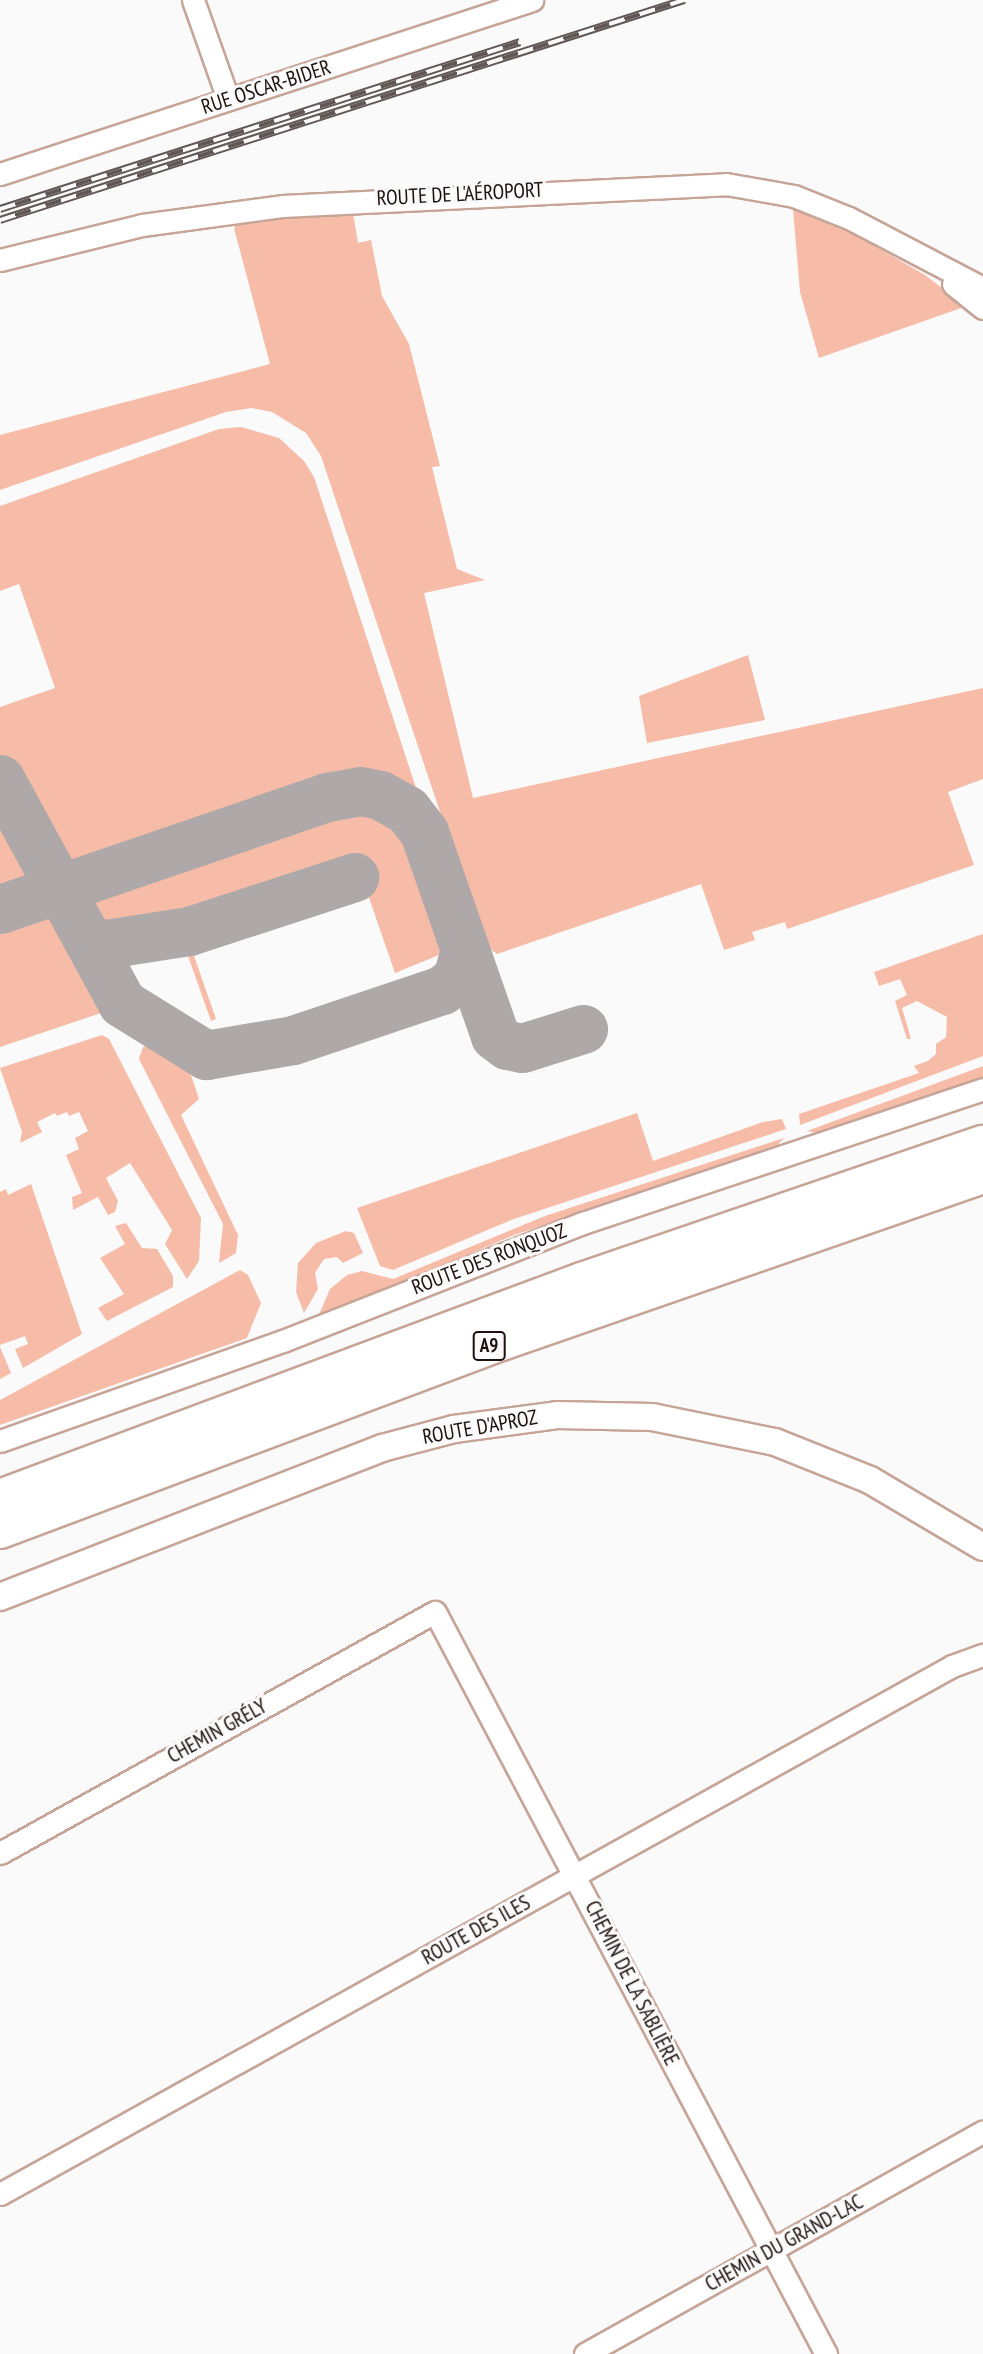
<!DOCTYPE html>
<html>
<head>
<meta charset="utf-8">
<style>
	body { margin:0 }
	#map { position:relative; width:983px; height:2354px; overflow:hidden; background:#fafafa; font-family:"PT Sans Narrow",sans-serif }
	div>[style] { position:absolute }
	.green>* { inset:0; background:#f6bca7 }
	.taxiway>* { height:49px; margin:-24.5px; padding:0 24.5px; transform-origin:24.5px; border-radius:24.5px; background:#aea9a8 }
	.roads { filter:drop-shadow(2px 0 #c6a498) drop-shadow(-2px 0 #c6a498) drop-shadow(0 2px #c6a498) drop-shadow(0 -2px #c6a498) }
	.minor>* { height:21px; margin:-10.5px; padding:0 10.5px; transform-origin:10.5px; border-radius:10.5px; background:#fff }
	.tertiary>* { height:26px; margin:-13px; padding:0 13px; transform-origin:13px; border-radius:13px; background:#fff }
	.motorway>* { height:38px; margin:-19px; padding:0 19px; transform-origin:19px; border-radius:19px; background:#fff }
	.rail>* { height:8px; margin-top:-4px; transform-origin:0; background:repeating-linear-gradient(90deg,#fafafa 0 16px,#615855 0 32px); box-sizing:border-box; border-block:2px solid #615855 }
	span { translate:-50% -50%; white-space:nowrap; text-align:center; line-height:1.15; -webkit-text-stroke:6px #fafafa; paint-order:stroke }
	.shield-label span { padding:2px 5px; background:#fafafa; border:2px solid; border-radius:5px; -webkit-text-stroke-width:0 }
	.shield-label { font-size:19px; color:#1d110d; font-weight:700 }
	.street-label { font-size:21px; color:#1d110d }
</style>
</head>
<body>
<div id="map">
	<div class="green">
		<div style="clip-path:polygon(352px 207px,358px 243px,371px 240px,382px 296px,409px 344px,440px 466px,432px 467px,457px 569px,485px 580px,424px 593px,473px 798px,983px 688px,983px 779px,948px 792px,974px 865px,787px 929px,785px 922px,752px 932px,755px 940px,724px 950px,701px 884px,497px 954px,489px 948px,442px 818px,321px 456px,306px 433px,272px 412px,251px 408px,226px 412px,0 490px,0 435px,270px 364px,234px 228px,237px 222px)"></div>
		<div style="clip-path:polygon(793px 209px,859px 237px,925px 275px,955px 298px,961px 308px,819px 358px,800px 292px)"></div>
		<div style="clip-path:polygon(241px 427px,279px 438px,304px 461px,314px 477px,417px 791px,390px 776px,356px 773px,61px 874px,0 760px,0 707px,55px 688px,19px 584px,0 591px,0 506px,219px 429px)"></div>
		<div style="clip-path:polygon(748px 655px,765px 720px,647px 743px,639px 696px)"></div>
		<div style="clip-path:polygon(0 792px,43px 871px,42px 880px,0 894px)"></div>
		<div style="clip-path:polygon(336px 809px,372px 812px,404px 837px,444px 953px,395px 973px,357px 863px,175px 925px,108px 936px,93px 934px,77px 902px,79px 896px)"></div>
		<div style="clip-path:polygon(56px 904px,117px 1013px,107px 1011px,0 1047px,0 923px)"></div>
		<div style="clip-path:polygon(983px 934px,983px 1056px,800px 1125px,799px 1114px,919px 1073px,914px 1066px,928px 1061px,936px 1054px,936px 1044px,946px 1037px,947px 1017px,917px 1001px,902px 1008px,911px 1039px,907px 1039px,895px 1001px,907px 995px,900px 979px,879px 986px,874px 972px)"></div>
		<div style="clip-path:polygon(193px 953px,216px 1019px,211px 1021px,188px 956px)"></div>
		<div style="clip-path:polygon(102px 1035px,109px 1039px,201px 1218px,199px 1261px,187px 1279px,165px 1244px,172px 1230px,130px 1163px,106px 1178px,118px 1201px,115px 1212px,108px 1215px,98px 1197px,73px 1210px,72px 1197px,82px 1193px,66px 1155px,79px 1149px,75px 1138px,88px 1131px,79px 1112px,69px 1116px,67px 1112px,57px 1116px,55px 1113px,37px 1122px,42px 1132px,20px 1143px,22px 1132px,0 1068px)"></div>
		<div style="clip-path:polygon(156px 1042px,176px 1052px,188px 1066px,199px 1099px,181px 1115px,238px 1235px,236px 1253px,219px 1263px,223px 1224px,139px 1059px,143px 1047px)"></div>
		<div style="clip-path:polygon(983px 1066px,983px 1077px,963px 1086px,821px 1134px,807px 1131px)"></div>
		<div style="clip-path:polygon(637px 1113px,653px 1161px,763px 1122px,782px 1119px,786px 1129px,511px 1220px,393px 1270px,380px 1266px,357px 1208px)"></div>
		<div style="clip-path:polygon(784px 1138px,773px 1150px,514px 1235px,317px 1319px,330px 1289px,347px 1275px,362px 1271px,393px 1279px,545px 1216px)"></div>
		<div style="clip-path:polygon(31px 1184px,82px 1334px,23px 1368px,15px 1349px,28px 1344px,25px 1336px,0 1345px,0 1192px,6px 1189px,8px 1195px)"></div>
		<div style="clip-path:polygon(126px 1223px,142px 1248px,157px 1249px,173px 1276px,173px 1287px,107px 1321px,98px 1308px,124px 1294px,100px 1258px,125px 1244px,115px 1226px)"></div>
		<div style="clip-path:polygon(346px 1231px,354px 1233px,363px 1253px,343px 1263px,337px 1257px,324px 1259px,315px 1273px,318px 1289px,304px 1313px,296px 1292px,298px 1263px,316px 1243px)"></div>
		<div style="clip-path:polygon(240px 1270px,248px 1275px,261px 1303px,247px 1338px,0 1425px,0 1400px)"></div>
		<div style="clip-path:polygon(0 1347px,11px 1373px,0 1379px)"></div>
	</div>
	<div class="taxiway">
		<div style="left:0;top:779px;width:255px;rotate:61.4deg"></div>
		<div style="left:122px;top:1003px;width:99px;rotate:31.8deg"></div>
		<div style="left:206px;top:1055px;width:88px;rotate:-9.8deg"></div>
		<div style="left:293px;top:1040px;width:157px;rotate:-18.6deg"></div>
		<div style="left:442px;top:990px;width:19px;rotate:-39deg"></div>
		<div style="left:457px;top:978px;width:29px;rotate:-74deg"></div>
		<div style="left:0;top:909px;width:346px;rotate:-18.9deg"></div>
		<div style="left:327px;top:797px;width:34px;rotate:-10deg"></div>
		<div style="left:360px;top:791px;width:20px;rotate:11deg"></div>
		<div style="left:380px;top:795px;width:31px;rotate:29deg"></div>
		<div style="left:407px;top:810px;width:28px;rotate:52deg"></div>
		<div style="left:424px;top:832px;width:216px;rotate:70.8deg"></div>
		<div style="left:495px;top:1036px;width:15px;rotate:37deg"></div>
		<div style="left:507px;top:1045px;width:15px;rotate:11deg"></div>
		<div style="left:522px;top:1048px;width:64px;rotate:-17.3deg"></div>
		<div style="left:86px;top:936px;width:16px;rotate:35deg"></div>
		<div style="left:99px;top:945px;width:91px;rotate:-8.8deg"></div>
		<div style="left:189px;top:931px;width:174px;rotate:-18.1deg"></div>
	</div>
	<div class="roads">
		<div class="minor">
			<div style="left:193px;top:0;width:105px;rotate:70.5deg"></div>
			<div style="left:0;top:174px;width:560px;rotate:-18.11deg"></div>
			<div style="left:0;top:260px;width:146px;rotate:-13.8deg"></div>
			<div style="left:142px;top:225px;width:141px;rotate:-7.7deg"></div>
			<div style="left:282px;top:206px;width:445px;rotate:-2.8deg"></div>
			<div style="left:726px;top:184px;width:69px;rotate:10deg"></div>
			<div style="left:794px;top:196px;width:59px;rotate:21.8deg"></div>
			<div style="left:849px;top:218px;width:151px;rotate:27.6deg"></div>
			<div style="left:953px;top:284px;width:38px;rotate:39deg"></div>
			<div style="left:0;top:1441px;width:300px;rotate:-19.5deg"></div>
			<div style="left:283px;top:1341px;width:322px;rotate:-21.5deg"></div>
			<div style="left:583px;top:1223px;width:422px;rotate:-18.5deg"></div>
			<div style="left:0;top:1853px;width:497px;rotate:-29deg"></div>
			<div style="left:435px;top:1612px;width:839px;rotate:62.21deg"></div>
			<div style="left:0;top:2194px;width:1089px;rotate:-29.01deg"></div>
			<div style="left:952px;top:1666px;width:33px;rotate:-20deg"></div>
			<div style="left:585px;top:2354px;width:456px;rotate:-29.2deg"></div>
		</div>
		<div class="tertiary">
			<div style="left:0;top:1597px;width:410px;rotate:-21.3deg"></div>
			<div style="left:382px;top:1448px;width:74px;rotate:-14.8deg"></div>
			<div style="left:454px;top:1429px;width:104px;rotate:-7.7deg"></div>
			<div style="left:557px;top:1415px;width:95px;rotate:1.2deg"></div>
			<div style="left:652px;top:1417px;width:126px;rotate:11.5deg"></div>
			<div style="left:775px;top:1442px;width:102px;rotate:21.8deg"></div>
			<div style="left:870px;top:1480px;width:131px;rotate:30.7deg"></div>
		</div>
		<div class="motorway">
			<div style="left:0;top:1499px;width:621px;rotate:-20.45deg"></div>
			<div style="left:582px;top:1282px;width:424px;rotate:-18.9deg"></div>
			<div style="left:0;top:1529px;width:535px;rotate:-20.57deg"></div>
			<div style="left:501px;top:1341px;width:510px;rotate:-19.11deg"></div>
		</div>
	</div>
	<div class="rail">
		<div style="left:0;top:209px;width:546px;rotate:-17.8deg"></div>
		<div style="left:0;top:220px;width:719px;rotate:-17.83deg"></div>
	</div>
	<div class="shield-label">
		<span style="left:489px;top:1346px">A9</span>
	</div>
	<div class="street-label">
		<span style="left:266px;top:87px;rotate:-18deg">RUE OSCAR-BIDER</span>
		<span style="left:460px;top:194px;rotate:-3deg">ROUTE DE L'AÉROPORT</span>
		<span style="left:489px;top:1259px;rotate:-21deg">ROUTE DES RONQUOZ</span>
		<span style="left:480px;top:1427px;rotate:-10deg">ROUTE D'APROZ</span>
		<span style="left:217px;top:1731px;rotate:-29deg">CHEMIN GRÉLY</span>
		<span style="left:476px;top:1930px;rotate:-29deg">ROUTE DES ILES</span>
		<span style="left:632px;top:1983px;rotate:63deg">CHEMIN DE LA SABLIÈRE</span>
		<span style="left:784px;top:2243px;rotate:-29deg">CHEMIN DU GRAND-LAC</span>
	</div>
</div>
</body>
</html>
